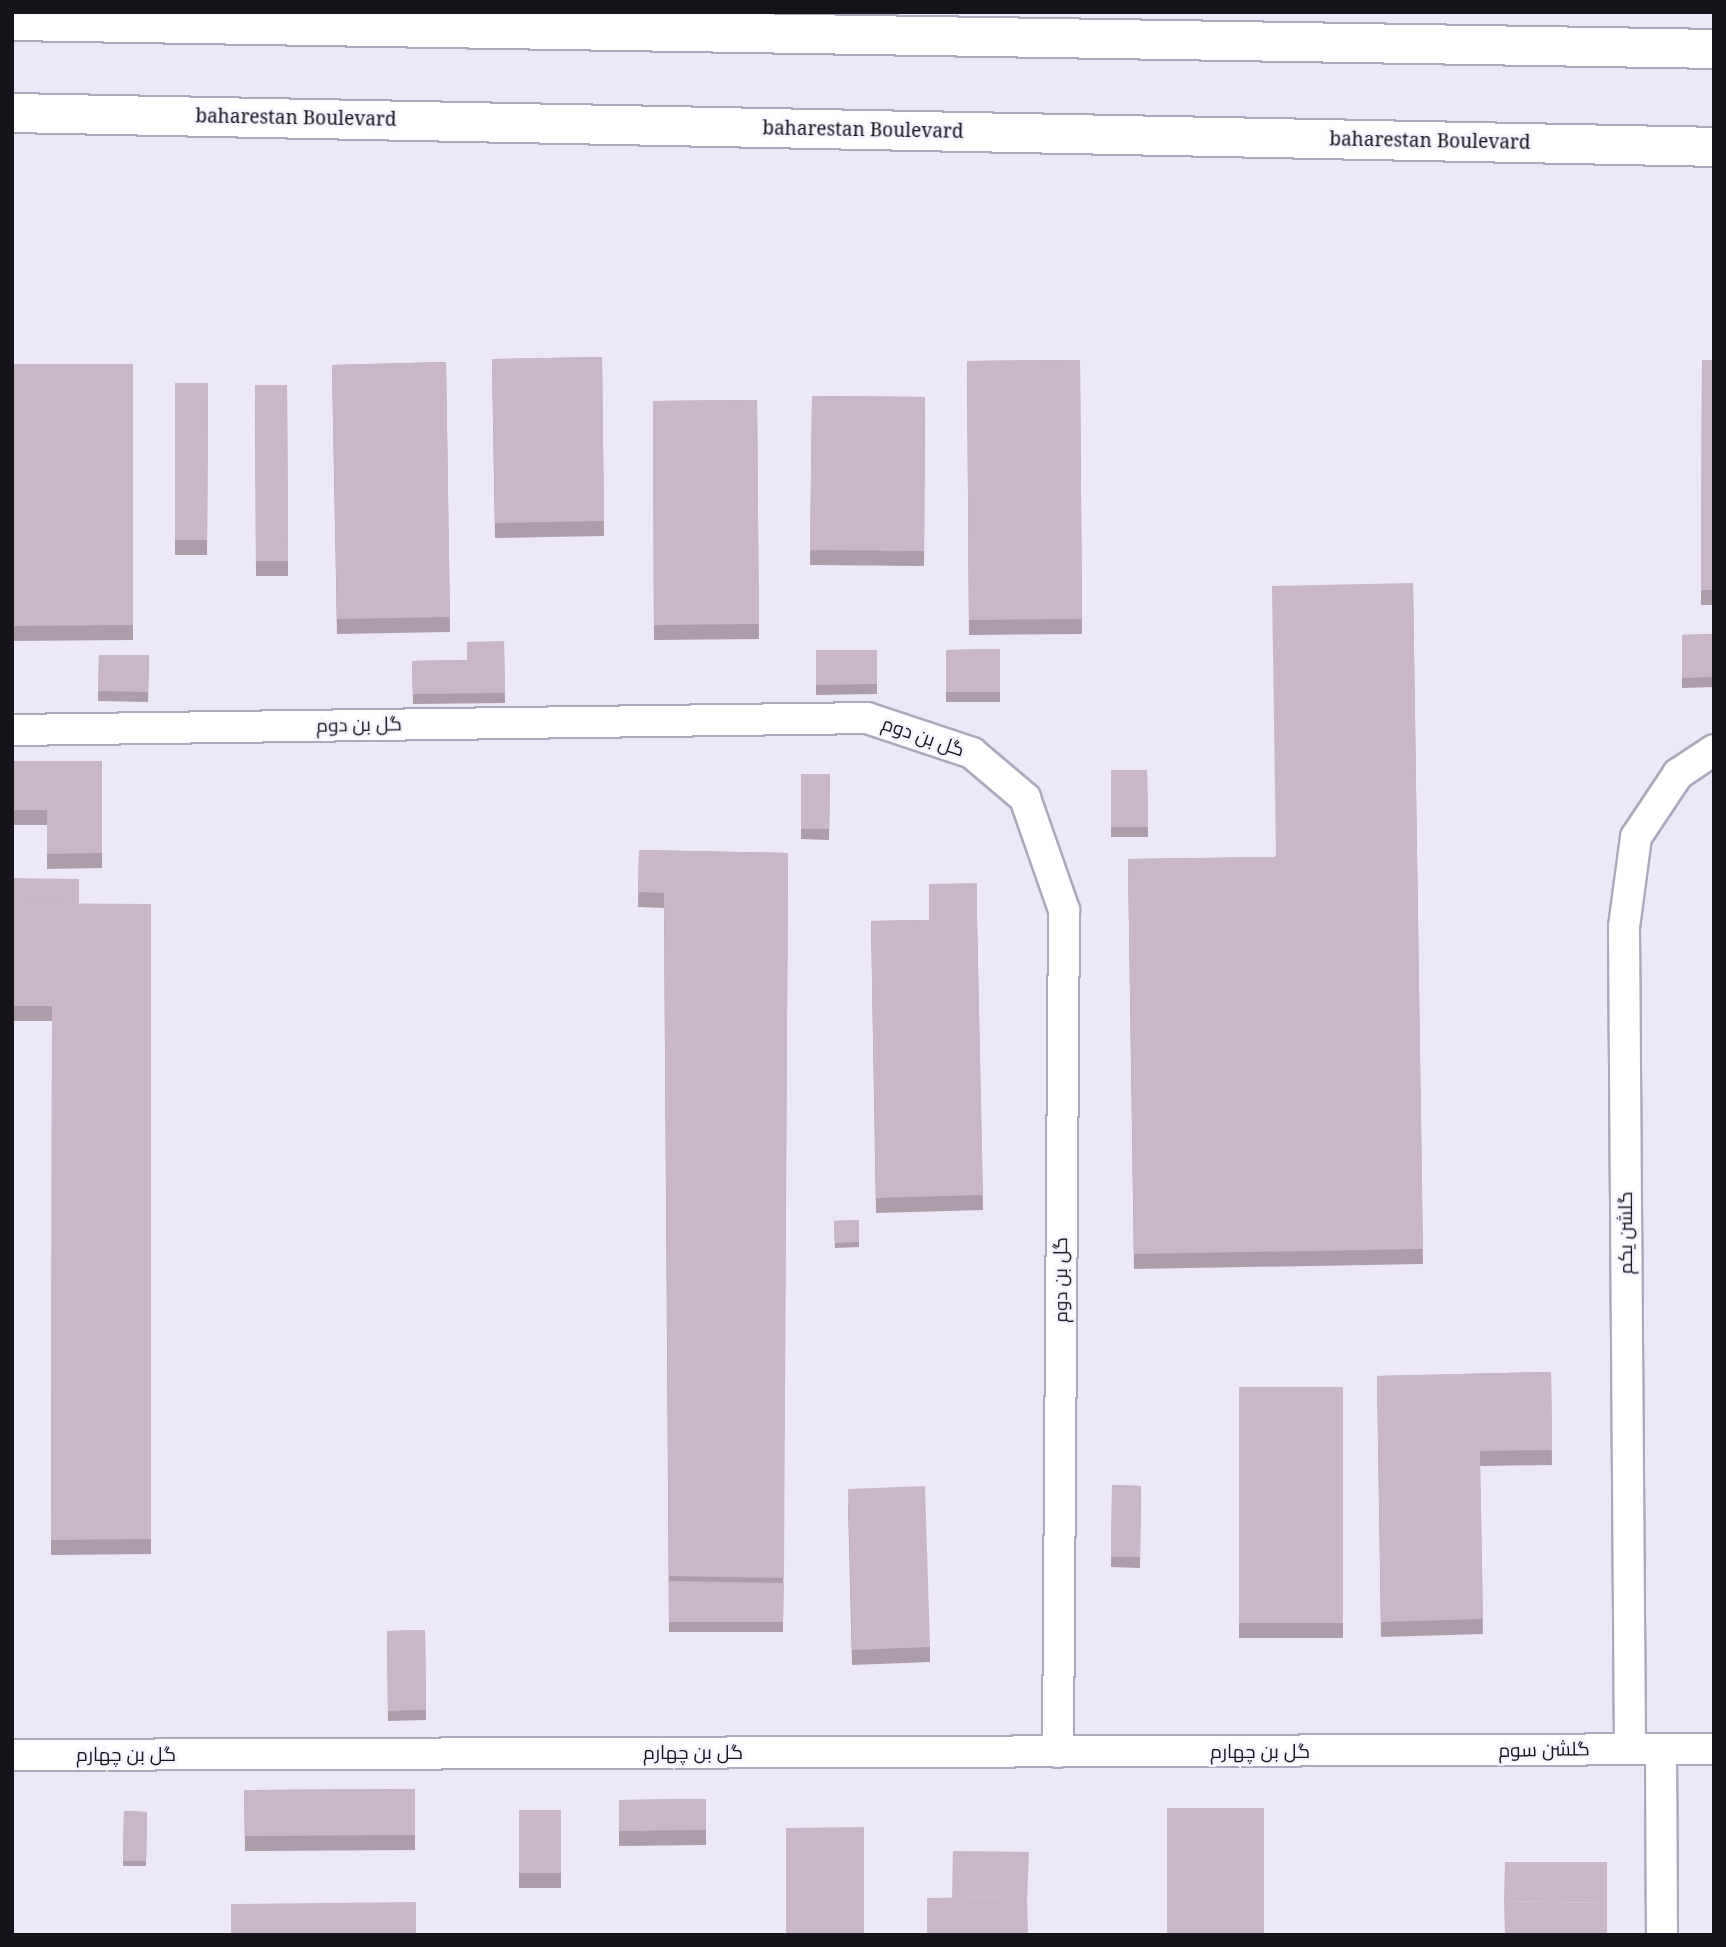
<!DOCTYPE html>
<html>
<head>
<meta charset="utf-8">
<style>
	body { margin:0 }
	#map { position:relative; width:1726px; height:1947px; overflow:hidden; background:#f7f4fd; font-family:"Noto Serif",Cairo,serif }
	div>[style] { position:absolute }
	.built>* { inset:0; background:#ece8f8 }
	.roads { filter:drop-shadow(2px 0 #aea8bc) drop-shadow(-2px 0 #aea8bc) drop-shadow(0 2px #aea8bc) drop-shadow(0 -2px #aea8bc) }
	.street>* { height:30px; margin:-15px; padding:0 15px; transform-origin:15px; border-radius:15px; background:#fff }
	.secondary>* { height:38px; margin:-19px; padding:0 19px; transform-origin:19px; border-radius:19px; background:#fff }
	.wall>* { inset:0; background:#ad9dab }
	.building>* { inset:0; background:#c9b7c7 }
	span { translate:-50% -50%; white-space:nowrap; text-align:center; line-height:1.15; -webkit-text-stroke:5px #f7f4fd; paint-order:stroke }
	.street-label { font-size:19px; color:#16131b }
	.frame { position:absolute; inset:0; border:14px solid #16131b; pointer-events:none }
</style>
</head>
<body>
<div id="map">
	<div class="built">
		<div style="clip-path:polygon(12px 12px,1714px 12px,1714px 1935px,12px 1935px)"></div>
	</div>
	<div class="roads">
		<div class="street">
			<div style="left:12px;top:730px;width:855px;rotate:-0.8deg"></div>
			<div style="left:867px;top:718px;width:111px;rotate:18.4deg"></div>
			<div style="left:972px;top:753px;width:70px;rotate:40.3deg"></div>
			<div style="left:1025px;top:798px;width:119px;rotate:70.8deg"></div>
			<div style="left:1064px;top:910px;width:842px;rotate:90.41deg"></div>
			<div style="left:1630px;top:1749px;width:822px;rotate:-90.42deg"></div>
			<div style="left:1624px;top:927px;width:91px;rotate:-82.4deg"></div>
			<div style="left:1636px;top:837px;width:76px;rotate:-56.3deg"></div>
			<div style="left:1678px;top:774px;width:43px;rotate:-33.7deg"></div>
			<div style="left:1661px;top:1749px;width:186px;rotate:89.7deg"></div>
			<div style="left:12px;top:1755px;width:1702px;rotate:-0.2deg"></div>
		</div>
		<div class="secondary">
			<div style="left:12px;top:21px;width:1702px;rotate:0.94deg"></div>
			<div style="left:12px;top:113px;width:1702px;rotate:1.14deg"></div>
		</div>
	</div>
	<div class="wall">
		<div style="clip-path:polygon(602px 357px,604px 536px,495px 538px,492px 359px)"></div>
		<div style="clip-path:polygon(1080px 360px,1082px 634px,969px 635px,967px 361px)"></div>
		<div style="clip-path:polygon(1702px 360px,1714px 360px,1714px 605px,1701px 605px)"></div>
		<div style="clip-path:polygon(446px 362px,450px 632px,337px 634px,332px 365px)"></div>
		<div style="clip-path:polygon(12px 364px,133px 364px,133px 640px,12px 641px)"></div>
		<div style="clip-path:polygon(175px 383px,208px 383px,207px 555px,175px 555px)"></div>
		<div style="clip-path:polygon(255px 385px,287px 385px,288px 576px,256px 576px)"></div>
		<div style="clip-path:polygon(812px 396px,925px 397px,924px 566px,810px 565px)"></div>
		<div style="clip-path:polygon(757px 400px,759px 639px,654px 640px,653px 401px)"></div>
		<div style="clip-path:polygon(1413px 583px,1423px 1264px,1134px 1269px,1128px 859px,1275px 857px)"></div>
		<div style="clip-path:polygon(1714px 634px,1714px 687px,1682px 688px,1682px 635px)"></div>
		<div style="clip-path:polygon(504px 641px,505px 703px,413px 704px,412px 661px,467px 660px)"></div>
		<div style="clip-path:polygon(1000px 649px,1000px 702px,946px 702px,946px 650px)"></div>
		<div style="clip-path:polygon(816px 650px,877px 650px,877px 694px,816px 695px)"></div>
		<div style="clip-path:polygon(99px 655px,149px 655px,148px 702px,98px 701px)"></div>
		<div style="clip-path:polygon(12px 761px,102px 761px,102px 868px,47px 869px,47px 825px,12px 825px)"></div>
		<div style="clip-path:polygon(1111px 770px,1147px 770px,1148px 837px,1111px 837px)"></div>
		<div style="clip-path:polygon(830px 774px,829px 840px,801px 839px,801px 829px)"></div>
		<div style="clip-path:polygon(639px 850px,788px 853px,783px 1632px,669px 1632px,664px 908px,638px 907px)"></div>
		<div style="clip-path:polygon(12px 878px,79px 904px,151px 904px,151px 1554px,51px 1555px,52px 1021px,12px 1021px)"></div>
		<div style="clip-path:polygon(977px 919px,983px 1210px,876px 1213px,871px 921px)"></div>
		<div style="clip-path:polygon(859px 1220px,859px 1247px,835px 1248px,834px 1221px)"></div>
		<div style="clip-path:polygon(1551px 1372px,1552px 1465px,1480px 1466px,1483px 1634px,1381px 1637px,1377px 1376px)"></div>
		<div style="clip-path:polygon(1239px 1387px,1343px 1387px,1343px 1638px,1239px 1638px)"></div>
		<div style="clip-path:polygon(1112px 1485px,1141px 1486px,1140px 1568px,1111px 1567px)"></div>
		<div style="clip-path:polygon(848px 1504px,930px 1647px,930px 1662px,852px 1665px)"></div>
		<div style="clip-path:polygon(425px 1630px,426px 1720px,388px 1721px,387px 1631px)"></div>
		<div style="clip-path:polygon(415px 1789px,415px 1850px,245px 1851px,244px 1790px)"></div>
		<div style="clip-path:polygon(706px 1799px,706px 1845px,619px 1846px,619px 1800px)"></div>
		<div style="clip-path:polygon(519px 1810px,561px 1810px,561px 1888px,519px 1888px)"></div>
		<div style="clip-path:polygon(124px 1811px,147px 1812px,146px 1866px,123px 1866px)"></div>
	</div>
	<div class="building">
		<div style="clip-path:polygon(602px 357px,604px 521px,495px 523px,492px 359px)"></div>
		<div style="clip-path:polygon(1080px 360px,1082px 619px,969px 620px,967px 361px)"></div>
		<div style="clip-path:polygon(1702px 360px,1714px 360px,1714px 590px,1701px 590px)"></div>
		<div style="clip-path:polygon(446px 362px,450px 617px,337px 619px,332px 365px)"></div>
		<div style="clip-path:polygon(12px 364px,133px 364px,133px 625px,12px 626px)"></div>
		<div style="clip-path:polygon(175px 383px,208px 383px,207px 540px,175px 540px)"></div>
		<div style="clip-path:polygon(255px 385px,287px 385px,288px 561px,256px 561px)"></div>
		<div style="clip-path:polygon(812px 396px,925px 397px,924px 551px,810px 550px)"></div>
		<div style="clip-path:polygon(757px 400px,759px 624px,654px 625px,653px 401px)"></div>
		<div style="clip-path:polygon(1413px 583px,1423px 1249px,1134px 1254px,1128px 859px,1276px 857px,1272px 586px)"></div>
		<div style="clip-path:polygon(1714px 634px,1714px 677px,1682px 678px,1682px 635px)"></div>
		<div style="clip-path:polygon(504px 641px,505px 693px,413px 694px,412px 661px,467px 660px,467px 642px)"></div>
		<div style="clip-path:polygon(1000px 649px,1000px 692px,946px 692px,946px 650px)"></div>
		<div style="clip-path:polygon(816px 650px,877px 650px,877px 684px,816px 685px)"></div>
		<div style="clip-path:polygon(99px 655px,149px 655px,148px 692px,98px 691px)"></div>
		<div style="clip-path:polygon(12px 761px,102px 761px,102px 853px,47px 854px,47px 810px,12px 810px)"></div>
		<div style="clip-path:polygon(1111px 770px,1147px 770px,1148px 827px,1111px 827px)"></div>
		<div style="clip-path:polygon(801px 774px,830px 774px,829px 829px,801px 829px)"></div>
		<div style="clip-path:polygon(639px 850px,788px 853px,784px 1578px,669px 1576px,664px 893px,638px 892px)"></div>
		<div style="clip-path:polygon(12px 878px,79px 879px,79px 904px,12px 903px)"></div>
		<div style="clip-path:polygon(977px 883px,977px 919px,929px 920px,929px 884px)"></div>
		<div style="clip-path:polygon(12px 903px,151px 904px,151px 1539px,51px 1540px,52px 1006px,12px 1006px)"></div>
		<div style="clip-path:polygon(977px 919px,983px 1195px,876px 1198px,871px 921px)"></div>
		<div style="clip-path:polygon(859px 1220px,859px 1242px,835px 1243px,834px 1221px)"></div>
		<div style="clip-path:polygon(1551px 1372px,1552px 1450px,1480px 1451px,1483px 1619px,1381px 1622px,1377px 1376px)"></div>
		<div style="clip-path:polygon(1239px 1387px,1343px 1387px,1343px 1623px,1239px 1623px)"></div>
		<div style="clip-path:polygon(1112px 1485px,1141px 1486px,1140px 1557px,1111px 1557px)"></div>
		<div style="clip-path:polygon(925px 1486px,930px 1647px,852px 1650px,848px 1489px)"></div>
		<div style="clip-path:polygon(669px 1581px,784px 1583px,783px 1622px,669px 1622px)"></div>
		<div style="clip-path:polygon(425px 1630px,426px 1710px,388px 1711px,387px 1631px)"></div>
		<div style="clip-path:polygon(415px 1789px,415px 1835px,245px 1836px,244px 1790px)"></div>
		<div style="clip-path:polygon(706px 1799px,706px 1830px,619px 1831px,619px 1800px)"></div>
		<div style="clip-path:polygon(1167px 1808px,1264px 1808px,1264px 1935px,1167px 1935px)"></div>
		<div style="clip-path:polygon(519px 1810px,561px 1810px,561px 1873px,519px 1873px)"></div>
		<div style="clip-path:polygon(124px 1811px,147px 1812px,146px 1861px,123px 1861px)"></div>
		<div style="clip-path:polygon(864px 1827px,864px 1935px,786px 1935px,786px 1828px)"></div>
		<div style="clip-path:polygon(953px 1851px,1029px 1852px,1027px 1901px,1027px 1897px,952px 1898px)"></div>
		<div style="clip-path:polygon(1505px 1862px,1607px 1862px,1607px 1907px,1607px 1903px,1504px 1901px)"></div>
		<div style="clip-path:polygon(1027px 1897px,1028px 1935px,927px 1935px,927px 1898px)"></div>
		<div style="clip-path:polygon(1504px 1901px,1607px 1903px,1607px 1935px,1505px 1935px)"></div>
		<div style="clip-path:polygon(416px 1902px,416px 1935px,231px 1935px,231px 1904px)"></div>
	</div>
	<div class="street-label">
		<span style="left:296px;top:118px;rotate:1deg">baharestan Boulevard</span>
		<span style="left:863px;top:130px;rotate:1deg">baharestan Boulevard</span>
		<span style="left:1430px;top:141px;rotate:1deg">baharestan Boulevard</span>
		<span style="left:359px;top:725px;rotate:-1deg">گل بن دوم</span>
		<span style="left:923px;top:737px;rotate:19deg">گل بن دوم</span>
		<span style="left:1626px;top:1233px;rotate:-90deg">گلشن یکم</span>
		<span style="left:1061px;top:1280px;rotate:-90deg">گل بن دوم</span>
		<span style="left:1544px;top:1750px;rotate:-1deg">گلشن سوم</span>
		<span style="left:1260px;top:1752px">گل بن چهارم</span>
		<span style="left:693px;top:1753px">گل بن چهارم</span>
		<span style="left:126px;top:1755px">گل بن چهارم</span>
	</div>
	<div class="frame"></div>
</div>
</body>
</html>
